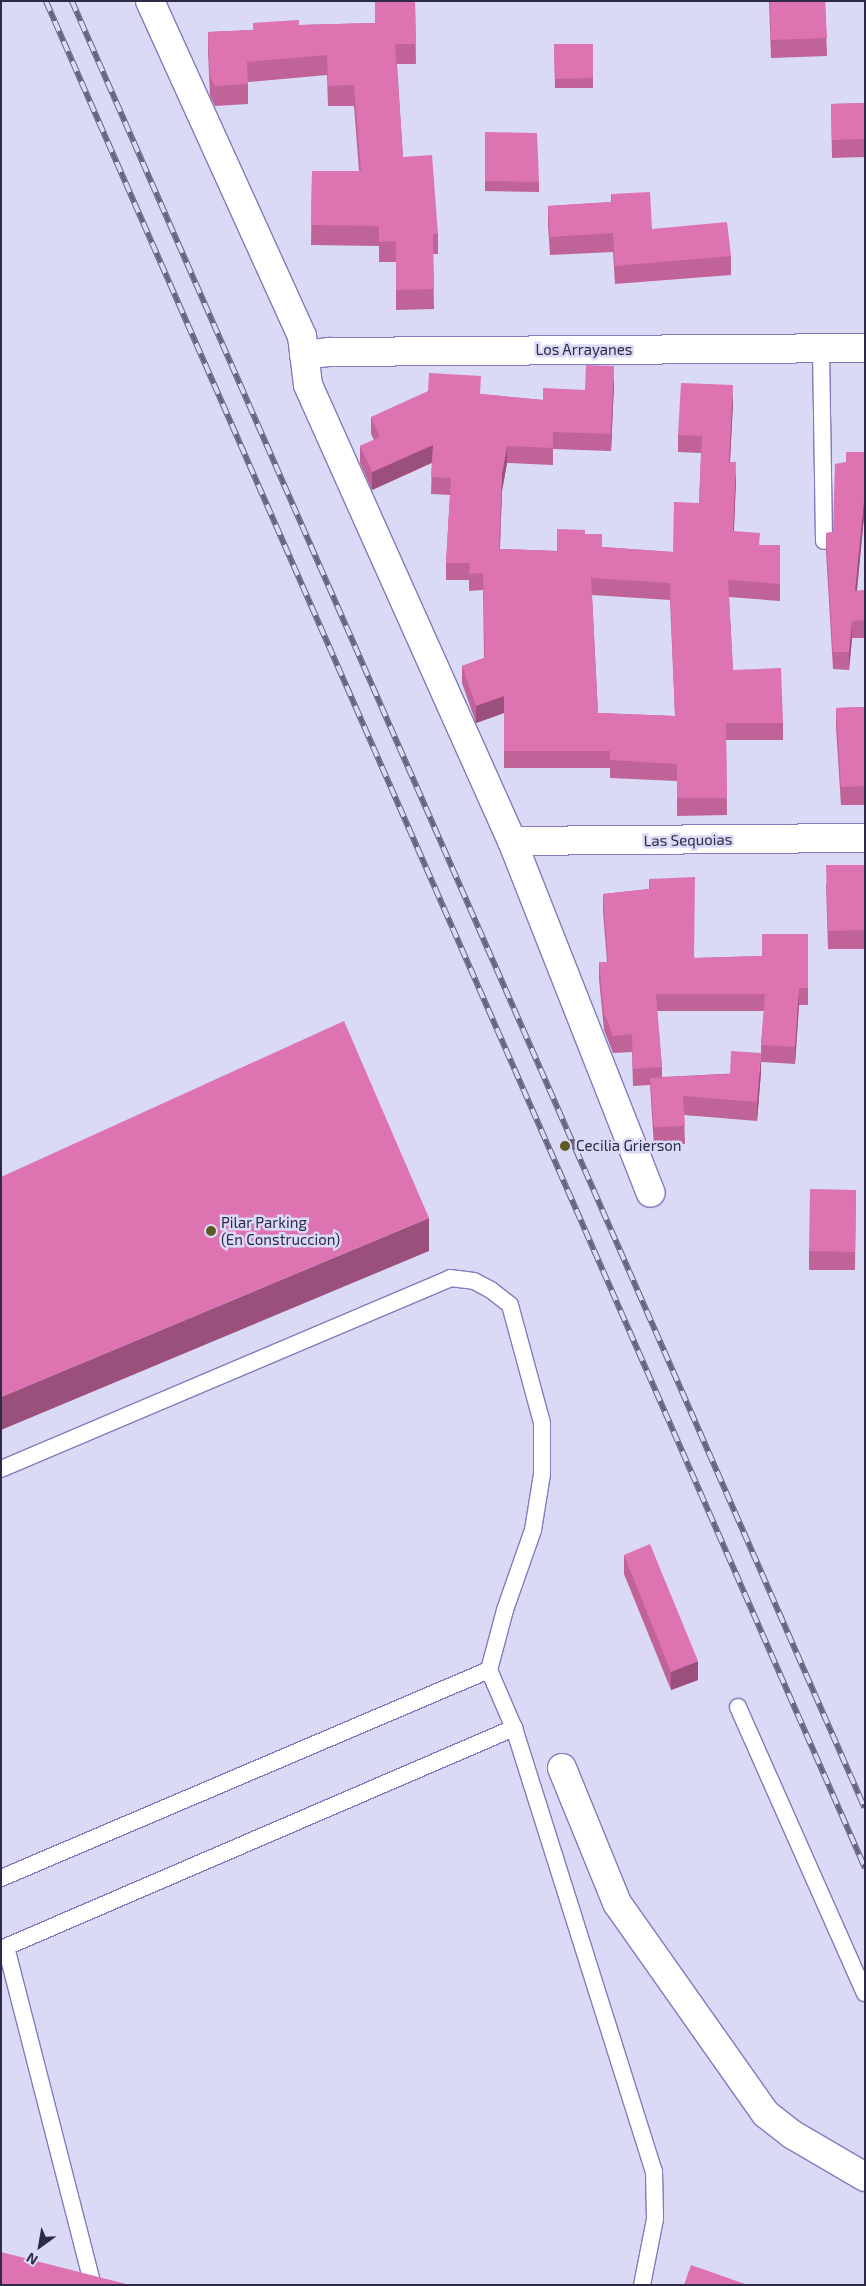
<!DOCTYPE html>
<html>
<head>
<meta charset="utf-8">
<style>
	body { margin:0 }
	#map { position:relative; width:866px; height:2286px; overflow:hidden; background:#dad9f6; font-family:"Exo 2",sans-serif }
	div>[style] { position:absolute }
	.roads { filter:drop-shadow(1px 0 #807cbe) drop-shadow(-1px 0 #807cbe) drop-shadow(0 1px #807cbe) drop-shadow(0 -1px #807cbe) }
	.service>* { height:16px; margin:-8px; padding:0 8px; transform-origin:8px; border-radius:8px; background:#fff }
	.minor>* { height:28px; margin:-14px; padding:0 14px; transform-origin:14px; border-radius:14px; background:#fff }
	.rail>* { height:5.5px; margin-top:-2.75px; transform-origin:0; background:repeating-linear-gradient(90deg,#dad9f6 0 11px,#666481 0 22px); box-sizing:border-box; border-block:1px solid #666481 }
	.wall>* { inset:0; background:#bf6398 }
	.shaded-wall>* { inset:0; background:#9b507c }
	.building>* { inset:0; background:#de73b1 }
	.dots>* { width:14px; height:14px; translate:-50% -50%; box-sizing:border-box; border:2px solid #dad9f6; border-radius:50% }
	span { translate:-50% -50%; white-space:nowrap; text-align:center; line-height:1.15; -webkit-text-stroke:5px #dad9f6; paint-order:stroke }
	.street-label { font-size:15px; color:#2c2a46 }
	.poi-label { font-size:15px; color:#2c2a46 }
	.left { translate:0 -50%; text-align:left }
	.frame { position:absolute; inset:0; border:2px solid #2c2a46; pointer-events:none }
	.north { position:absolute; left:15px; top:2221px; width:50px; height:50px; -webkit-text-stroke:4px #dad9f6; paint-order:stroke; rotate:212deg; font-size:14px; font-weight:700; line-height:20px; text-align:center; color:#2c2a46 }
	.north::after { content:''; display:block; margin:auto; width:18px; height:22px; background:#2c2a46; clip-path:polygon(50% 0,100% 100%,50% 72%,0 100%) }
</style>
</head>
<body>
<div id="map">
	<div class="roads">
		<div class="service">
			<div style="left:821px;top:349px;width:192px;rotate:89.1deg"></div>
			<div style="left:1px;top:1469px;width:488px;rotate:-23deg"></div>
			<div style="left:450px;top:1278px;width:24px;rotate:7deg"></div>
			<div style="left:474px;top:1281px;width:19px;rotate:28deg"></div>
			<div style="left:491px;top:1290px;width:24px;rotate:38deg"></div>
			<div style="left:510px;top:1305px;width:122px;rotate:74.8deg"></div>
			<div style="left:542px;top:1423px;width:51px;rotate:90deg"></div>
			<div style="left:542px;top:1474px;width:57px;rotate:99.1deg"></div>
			<div style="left:533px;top:1530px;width:85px;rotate:109.3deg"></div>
			<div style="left:505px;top:1610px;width:62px;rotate:104.9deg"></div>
			<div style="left:489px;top:1670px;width:63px;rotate:66.7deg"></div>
			<div style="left:514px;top:1728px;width:465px;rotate:72.5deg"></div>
			<div style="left:654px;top:2171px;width:48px;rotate:88.8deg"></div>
			<div style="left:655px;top:2219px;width:67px;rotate:101.1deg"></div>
			<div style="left:738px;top:1707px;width:313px;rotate:66.1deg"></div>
			<div style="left:1px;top:1878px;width:530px;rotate:-23.09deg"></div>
			<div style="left:6px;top:1947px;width:349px;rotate:75.6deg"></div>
			<div style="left:1px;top:1949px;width:559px;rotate:-23.31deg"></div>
		</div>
		<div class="minor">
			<div style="left:150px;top:1px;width:368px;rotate:65.6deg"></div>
			<div style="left:302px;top:336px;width:49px;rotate:83deg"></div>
			<div style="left:308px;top:385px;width:500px;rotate:65.9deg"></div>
			<div style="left:512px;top:841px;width:378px;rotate:68.5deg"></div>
			<div style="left:304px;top:355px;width:26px;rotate:-7deg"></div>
			<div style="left:330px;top:352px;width:535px;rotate:-0.43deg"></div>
			<div style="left:512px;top:841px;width:353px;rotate:-0.5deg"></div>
			<div style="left:562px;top:1768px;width:146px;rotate:67.8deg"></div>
			<div style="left:617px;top:1903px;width:258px;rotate:54.8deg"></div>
			<div style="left:766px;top:2114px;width:34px;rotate:38deg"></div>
			<div style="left:793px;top:2135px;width:83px;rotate:30.3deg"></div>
		</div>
	</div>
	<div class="rail">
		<div style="left:46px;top:1px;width:2039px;rotate:66.31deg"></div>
		<div style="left:72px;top:1px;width:1973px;rotate:66.31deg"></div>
	</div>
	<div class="wall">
		<div style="clip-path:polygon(415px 1px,416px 64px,397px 64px,403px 157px,438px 234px,438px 254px,433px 254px,434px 309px,396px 310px,396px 262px,379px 262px,379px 246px,311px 245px,312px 171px,359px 171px,354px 106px,328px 106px,327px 75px,248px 82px,248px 104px,215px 106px,210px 96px,208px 52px,208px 32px,253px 30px,253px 23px,299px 25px,375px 23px)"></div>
		<div style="clip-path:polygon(769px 1px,825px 1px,827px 56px,771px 58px)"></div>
		<div style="clip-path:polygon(554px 44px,593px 44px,593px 88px,555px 88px)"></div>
		<div style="clip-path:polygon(865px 103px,865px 157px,832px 158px,831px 104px)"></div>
		<div style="clip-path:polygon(485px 132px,539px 182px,539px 192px,485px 191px)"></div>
		<div style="clip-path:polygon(611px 194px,652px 229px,731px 256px,731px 275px,615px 284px,613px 252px,550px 255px,548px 225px,548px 206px,611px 202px)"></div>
		<div style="clip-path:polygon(evenodd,614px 383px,611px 451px,553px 449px,553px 465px,507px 463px,502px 491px,500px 549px,557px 551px,585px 534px,602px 547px,673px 552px,699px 503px,701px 453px,678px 452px,678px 435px,733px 402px,730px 462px,736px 479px,734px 531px,760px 545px,780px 545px,780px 601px,729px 597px,733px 670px,783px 723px,783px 740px,726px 740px,727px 815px,677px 816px,677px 781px,610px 778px,610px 768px,504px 768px,504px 713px,476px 723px,462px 683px,462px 666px,484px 658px,483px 590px,469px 591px,469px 580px,446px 580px,446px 563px,450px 495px,431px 494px,432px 463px,372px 490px,360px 463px,360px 446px,374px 440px,371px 434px,371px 417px,481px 394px,543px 400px,585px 390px,614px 383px,592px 595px,670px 600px,675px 716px,598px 713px,592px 595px)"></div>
		<div style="clip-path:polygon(865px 452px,865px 517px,864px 517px,857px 591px,865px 590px,865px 638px,852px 638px,849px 670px,833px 669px,826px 551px,826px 533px,833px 532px,846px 462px)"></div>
		<div style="clip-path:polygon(865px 707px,865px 805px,841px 805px,836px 727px,836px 708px)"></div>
		<div style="clip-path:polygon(865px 865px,865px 949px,828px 949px,826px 884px)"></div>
		<div style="clip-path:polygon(649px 879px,695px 958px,762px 956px,808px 934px,808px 1005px,799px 1005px,795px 1064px,761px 1062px,761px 1045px,764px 1011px,657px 1011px,662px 1067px,662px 1077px,761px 1072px,757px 1121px,684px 1115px,685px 1144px,654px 1146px,650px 1085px,633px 1086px,632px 1052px,613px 1053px,604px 1030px,599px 979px,599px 962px,607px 962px,603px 911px,603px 894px,649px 889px)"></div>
		<div style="clip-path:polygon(856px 1190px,855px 1270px,809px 1270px,809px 1251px)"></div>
		<div style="clip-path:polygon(624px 1555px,698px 1680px,671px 1690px,624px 1574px)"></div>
	</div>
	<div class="shaded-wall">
		<div style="clip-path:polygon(614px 366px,614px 383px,611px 451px,611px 434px)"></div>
		<div style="clip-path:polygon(733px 385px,733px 402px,729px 479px,729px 462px)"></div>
		<div style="clip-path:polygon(433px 445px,433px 462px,372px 490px,372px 472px)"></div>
		<div style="clip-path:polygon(507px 446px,507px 463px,502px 491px,499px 566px,502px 474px)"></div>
		<div style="clip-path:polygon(736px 462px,736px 479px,733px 548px,733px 531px)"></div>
		<div style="clip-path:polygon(864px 500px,864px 517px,855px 608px,855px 591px)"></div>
		<div style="clip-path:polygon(852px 621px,852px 638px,849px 670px,849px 652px)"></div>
		<div style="clip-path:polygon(504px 696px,504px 713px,476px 723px,476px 706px)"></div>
		<div style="clip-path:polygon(799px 988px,799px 1005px,795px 1064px,795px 1047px)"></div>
		<div style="clip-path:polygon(761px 1053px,761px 1072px,757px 1121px,757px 1102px)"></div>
		<div style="clip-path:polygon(429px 1218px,429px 1251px,1px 1430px,1px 1397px)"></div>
		<div style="clip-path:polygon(698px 1661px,698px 1680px,671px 1690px,671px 1672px)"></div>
	</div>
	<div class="building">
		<div style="clip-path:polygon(375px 1px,415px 1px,416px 44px,395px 44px,403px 157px,432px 155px,438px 234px,433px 234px,434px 289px,396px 290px,396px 241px,379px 242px,379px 226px,311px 225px,312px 171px,361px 171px,354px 85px,328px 86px,327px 55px,247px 62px,248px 84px,215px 86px,210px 76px,208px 32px,253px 30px,253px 23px,299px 20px,299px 25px,375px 23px)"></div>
		<div style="clip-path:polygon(770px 1px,825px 1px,827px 38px,771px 40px)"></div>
		<div style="clip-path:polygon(554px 44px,593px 44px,593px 78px,555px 79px)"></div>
		<div style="clip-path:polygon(865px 103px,865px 139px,832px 140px,831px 104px)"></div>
		<div style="clip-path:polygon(485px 132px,537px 133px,539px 182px,485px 181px)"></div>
		<div style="clip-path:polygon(650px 192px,652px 229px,727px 222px,731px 256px,615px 266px,613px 233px,550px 237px,548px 206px,612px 202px,611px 194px)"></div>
		<div style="clip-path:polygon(evenodd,586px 365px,614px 366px,611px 434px,553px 432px,553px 448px,507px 446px,502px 474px,499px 549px,557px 551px,557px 529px,585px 530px,585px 534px,602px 534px,602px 547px,673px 552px,674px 502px,699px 503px,702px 436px,678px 435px,681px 383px,733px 385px,729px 462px,736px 462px,733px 531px,760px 533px,759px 545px,780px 545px,780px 584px,728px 580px,733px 670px,781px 668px,783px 723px,726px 723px,727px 798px,677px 798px,677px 764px,610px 760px,610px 751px,504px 751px,504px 696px,476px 706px,462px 666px,485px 658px,483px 573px,469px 574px,470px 563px,446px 563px,451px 478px,431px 477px,433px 445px,372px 472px,360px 446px,380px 437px,371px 417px,428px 391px,429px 373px,481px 376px,480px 394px,543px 400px,543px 388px,585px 390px,586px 365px,591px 578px,670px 583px,675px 716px,598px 713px,591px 578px)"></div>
		<div style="clip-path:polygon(846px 452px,865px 452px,865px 500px,864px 500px,855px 591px,865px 590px,865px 620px,852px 621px,849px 652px,833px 652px,826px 533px,833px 532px,835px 464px,846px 462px)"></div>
		<div style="clip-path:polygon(865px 707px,865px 786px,841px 787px,836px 708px)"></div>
		<div style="clip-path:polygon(826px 865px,865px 865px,865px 930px,828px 931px)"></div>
		<div style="clip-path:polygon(695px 877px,694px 958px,762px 956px,762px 934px,808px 934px,808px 988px,799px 988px,795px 1047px,761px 1045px,765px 994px,656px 994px,662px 1067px,633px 1069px,632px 1034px,613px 1036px,604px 1013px,599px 962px,608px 962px,603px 894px,650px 889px,649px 879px)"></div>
		<div style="clip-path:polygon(344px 1021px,429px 1218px,1px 1397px,1px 1177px)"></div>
		<div style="clip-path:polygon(731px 1051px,761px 1053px,757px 1102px,683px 1096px,685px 1126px,654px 1127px,650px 1078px,730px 1074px)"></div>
		<div style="clip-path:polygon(810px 1189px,856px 1190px,855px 1252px,809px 1251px)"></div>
		<div style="clip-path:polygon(650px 1544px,698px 1661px,671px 1672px,624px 1555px)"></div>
		<div style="clip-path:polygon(1px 2252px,130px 2285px,1px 2285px)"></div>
		<div style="clip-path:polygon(691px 2265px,748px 2285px,684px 2285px)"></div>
	</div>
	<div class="dots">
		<div style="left:565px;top:1146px;background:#5d5a27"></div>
		<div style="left:211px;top:1231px;background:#5d5a27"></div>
	</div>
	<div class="street-label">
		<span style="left:584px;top:350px">Los Arrayanes</span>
		<span style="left:688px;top:840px;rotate:-1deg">Las Sequoias</span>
	</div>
	<div class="poi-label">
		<span class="left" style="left:576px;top:1146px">Cecilia Grierson</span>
		<span class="left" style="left:221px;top:1231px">Pilar Parking<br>(En Construccion)</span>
	</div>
	<div class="frame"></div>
	<div class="north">N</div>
</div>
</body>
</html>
